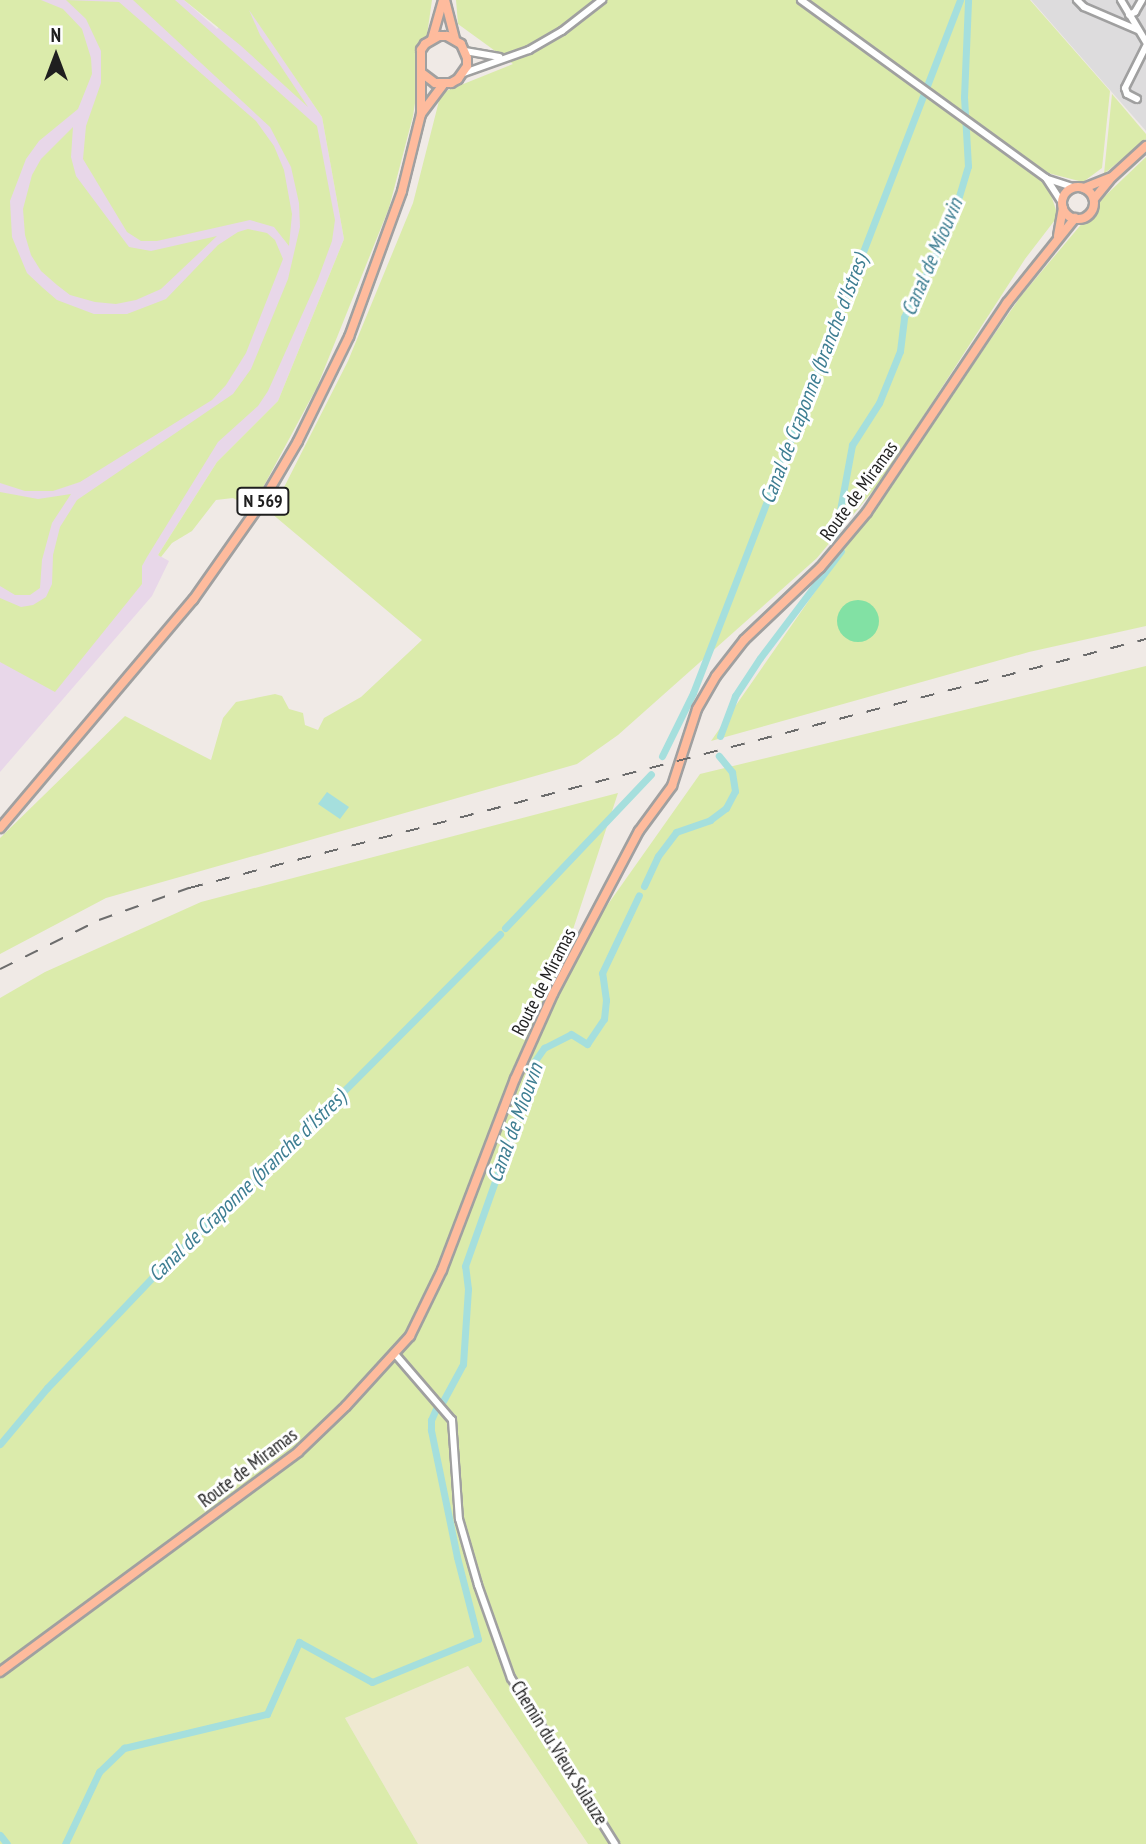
<!DOCTYPE html>
<html>
<head>
<meta charset="utf-8">
<style>
	body { margin:0 }
	#map { position:relative; width:1146px; height:1844px; overflow:hidden; background:#f0eae6; font-family:"PT Sans Narrow",sans-serif }
	div>[style] { position:absolute }
	.residential>* { inset:0; background:#dddcdd }
	.industrial>* { inset:0; background:#e8d7e9 }
	.farmland>* { inset:0; background:#efe9d1 }
	.grass>* { inset:0; background:#dbebab }
	.pitch>* { inset:0; background:#82e1a4 }
	.round { border-radius:50% }
	.water>* { inset:0; background:#a5dfdd }
	.canal>* { height:7px; margin:-3.5px; padding:0 3.5px; transform-origin:3.5px; border-radius:3.5px; background:#a5dfdd }
	.roads { filter:drop-shadow(2px 0 #a0a0a0) drop-shadow(-2px 0 #a0a0a0) drop-shadow(0 2px #a0a0a0) drop-shadow(0 -2px #a0a0a0) }
	.minor>* { height:6px; margin:-3px; padding:0 3px; transform-origin:3px; border-radius:3px; background:#fff }
	.major>* { height:8px; margin:-4px; padding:0 4px; transform-origin:4px; border-radius:4px; background:#febb9d }
	.major>.ring { margin:-4px; padding:0; box-sizing:content-box; background:none; border:8px solid #febb9d; border-radius:50% }
	.rail>* { height:2px; margin-top:-1px; transform-origin:0; background:repeating-linear-gradient(90deg,#6d6d6d 0 14px,transparent 0 28px) }
	span { translate:-50% -50%; white-space:nowrap; text-align:center; line-height:1.15; -webkit-text-stroke:6px #fff; paint-order:stroke }
	.shield-label span { padding:2px 5px; background:#fff; border:2px solid; border-radius:5px; -webkit-text-stroke-width:0 }
	.shield-label { font-size:18px; color:#1f1f1f; font-weight:700 }
	.street-label { font-size:19px; color:#1f1f1f }
	.water-label { font-size:21px; color:#3e7e92; font-style:italic }
	.north { position:absolute; left:21px; top:21px; width:70px; height:70px; -webkit-text-stroke:5px #fff; paint-order:stroke; rotate:0deg; font-size:19px; font-weight:700; line-height:28px; text-align:center; color:#1f1f1f }
	.north::after { content:''; display:block; margin:auto; width:24px; height:32px; background:#1f1f1f; clip-path:polygon(50% 0,100% 100%,50% 72%,0 100%) }
</style>
</head>
<body>
<div id="map">
	<div class="residential">
		<div style="clip-path:polygon(1031px 0,1146px 0,1146px 131px)"></div>
	</div>
	<div class="industrial">
		<div style="clip-path:polygon(0 0,184px 0,217px 29px,243px 0,322px 117px,344px 239px,278px 401px,217px 462px,158px 555px,169px 561px,152px 596px,0 772px)"></div>
	</div>
	<div class="farmland">
		<div style="clip-path:polygon(468px 1666px,588px 1844px,418px 1844px,345px 1718px)"></div>
	</div>
	<div class="grass">
		<div style="clip-path:polygon(0 0,41px 0,63px 9px,82px 29px,91px 58px,92px 74px,78px 109px,39px 141px,26px 159px,10px 201px,12px 237px,27px 273px,43px 288px,57px 300px,94px 314px,127px 314px,166px 299px,218px 245px,238px 232px,248px 229px,267px 233px,275px 240px,283px 259px,246px 353px,226px 385px,212px 400px,80px 482px,53px 491px,25px 491px,0 483px)"></div>
		<div style="clip-path:polygon(66px 0,119px 2px,256px 121px,274px 146px,284px 170px,292px 214px,289px 246px,274px 227px,250px 220px,157px 241px,141px 241px,127px 232px,83px 159px,86px 126px,101px 83px,101px 51px,86px 19px)"></div>
		<div style="clip-path:polygon(133px 0,175px 0,317px 126px,335px 220px,332px 241px,318px 279px,268px 391px,258px 406px,218px 442px,147px 557px,142px 566px,142px 584px,55px 692px,0 662px,0 598px,21px 607px,33px 605px,46px 597px,52px 584px,53px 555px,60px 527px,77px 500px,233px 394px,251px 369px,288px 279px,300px 227px,299px 203px,291px 167px,270px 127px)"></div>
		<div style="clip-path:polygon(184px 0,432px 0,427px 35px,419px 41px,416px 50px,417px 90px,413px 116px,389px 208px,317px 387px,252px 508px,233px 498px,216px 500px,192px 531px,172px 543px,161px 557px,158px 555px,217px 462px,278px 401px,344px 239px,322px 117px,249px 10px,260px 35px,308px 107px,240px 45px)"></div>
		<div style="clip-path:polygon(456px 0,1030px 0,1110px 91px,1102px 168px,1083px 182px,1040px 171px,1037px 174px,1049px 189px,1058px 216px,1025px 259px,882px 480px,817px 558px,618px 735px,577px 764px,106px 898px,0 954px,0 838px,125px 716px,211px 760px,223px 718px,236px 702px,275px 694px,282px 696px,289px 709px,303px 713px,305px 725px,318px 730px,324px 718px,361px 697px,422px 640px,271px 513px,348px 361px,413px 203px,441px 93px,513px 64px,458px 24px)"></div>
		<div style="clip-path:polygon(1112px 94px,1146px 134px,1146px 139px,1104px 174px)"></div>
		<div style="clip-path:polygon(73px 127px,71px 157px,76px 176px,129px 247px,151px 251px,217px 236px,161px 289px,136px 300px,116px 304px,95px 302px,70px 295px,57px 285px,41px 271px,31px 255px,25px 235px,23px 209px,32px 175px,41px 159px)"></div>
		<div style="clip-path:polygon(1146px 157px,1146px 626px,1029px 652px,711px 741px,1021px 296px,1105px 196px)"></div>
		<div style="clip-path:polygon(0 492px,38px 499px,71px 494px,52px 523px,42px 560px,40px 588px,30px 595px,15px 595px,0 586px)"></div>
		<div style="clip-path:polygon(1146px 666px,1146px 1844px,588px 1844px,468px 1666px,345px 1718px,418px 1844px,0 1844px,0 998px,45px 972px,201px 902px,618px 793px,558px 975px,700px 774px)"></div>
	</div>
	<div class="pitch">
		<div class="round" style="left:837px;top:600px;width:42px;height:42px"></div>
	</div>
	<div class="water">
		<div style="clip-path:polygon(327px 792px,349px 807px,340px 819px,318px 804px)"></div>
	</div>
	<div class="canal">
		<div style="left:834px;top:543px;width:100px;rotate:-79.6deg"></div>
		<div style="left:852px;top:445px;width:50px;rotate:-57.3deg"></div>
		<div style="left:879px;top:403px;width:56px;rotate:-68deg"></div>
		<div style="left:900px;top:351px;width:34px;rotate:-83deg"></div>
		<div style="left:904px;top:317px;width:105px;rotate:-63.4deg"></div>
		<div style="left:951px;top:223px;width:59px;rotate:-73.4deg"></div>
		<div style="left:968px;top:166px;width:69px;rotate:-93.3deg"></div>
		<div style="left:964px;top:97px;width:97px;rotate:-87.6deg"></div>
		<div style="left:720px;top:736px;width:43px;rotate:-69.4deg"></div>
		<div style="left:735px;top:696px;width:45px;rotate:-56.7deg"></div>
		<div style="left:760px;top:658px;width:134px;rotate:-52.9deg"></div>
		<div style="left:662px;top:756px;width:70px;rotate:-63.8deg"></div>
		<div style="left:693px;top:693px;width:743px;rotate:-68.93deg"></div>
		<div style="left:644px;top:886px;width:33px;rotate:-65deg"></div>
		<div style="left:658px;top:856px;width:30px;rotate:-53deg"></div>
		<div style="left:676px;top:832px;width:36px;rotate:-19deg"></div>
		<div style="left:710px;top:820px;width:20px;rotate:-37deg"></div>
		<div style="left:726px;top:808px;width:19px;rotate:-62deg"></div>
		<div style="left:735px;top:791px;width:19px;rotate:-99deg"></div>
		<div style="left:732px;top:772px;width:21px;rotate:-129deg"></div>
		<div style="left:505px;top:928px;width:212px;rotate:-46.5deg"></div>
		<div style="left:443px;top:1401px;width:42px;rotate:-61.6deg"></div>
		<div style="left:463px;top:1364px;width:75px;rotate:-86.2deg"></div>
		<div style="left:468px;top:1289px;width:23px;rotate:-97deg"></div>
		<div style="left:465px;top:1266px;width:182px;rotate:-70.5deg"></div>
		<div style="left:526px;top:1094px;width:30px;rotate:-78deg"></div>
		<div style="left:532px;top:1065px;width:21px;rotate:-55deg"></div>
		<div style="left:544px;top:1048px;width:30px;rotate:-27deg"></div>
		<div style="left:571px;top:1034px;width:19px;rotate:32deg"></div>
		<div style="left:587px;top:1044px;width:30px;rotate:-56deg"></div>
		<div style="left:604px;top:1019px;width:19px;rotate:-84deg"></div>
		<div style="left:606px;top:1000px;width:27px;rotate:-98deg"></div>
		<div style="left:602px;top:973px;width:86px;rotate:-64.6deg"></div>
		<div style="left:0;top:1444px;width:73px;rotate:-50deg"></div>
		<div style="left:47px;top:1388px;width:177px;rotate:-46.4deg"></div>
		<div style="left:169px;top:1260px;width:139px;rotate:-43.2deg"></div>
		<div style="left:270px;top:1165px;width:326px;rotate:-45.1deg"></div>
		<div style="left:0;top:1835px;width:11px;rotate:52deg"></div>
		<div style="left:65px;top:1844px;width:80px;rotate:-64.7deg"></div>
		<div style="left:99px;top:1772px;width:35px;rotate:-44deg"></div>
		<div style="left:124px;top:1748px;width:147px;rotate:-13.4deg"></div>
		<div style="left:267px;top:1714px;width:79px;rotate:-66deg"></div>
		<div style="left:299px;top:1642px;width:83px;rotate:28.7deg"></div>
		<div style="left:372px;top:1682px;width:114px;rotate:-22.1deg"></div>
		<div style="left:478px;top:1639px;width:85px;rotate:-104.4deg"></div>
		<div style="left:457px;top:1557px;width:130px;rotate:-101.6deg"></div>
		<div style="left:431px;top:1430px;width:10px;rotate:-90deg"></div>
		<div style="left:431px;top:1420px;width:12px;rotate:-66deg"></div>
	</div>
	<div class="roads">
		<div class="minor">
			<div style="left:801px;top:0;width:303px;rotate:36deg"></div>
			<div style="left:1046px;top:178px;width:30px;rotate:57deg"></div>
			<div style="left:1077px;top:0;width:10px;rotate:45deg"></div>
			<div style="left:1084px;top:7px;width:59px;rotate:23.1deg"></div>
			<div style="left:1121px;top:0;width:49px;rotate:59.2deg"></div>
			<div style="left:1129px;top:15px;width:7px;rotate:-27deg"></div>
			<div style="left:1135px;top:12px;width:14px;rotate:-60deg"></div>
			<div style="left:465px;top:51px;width:35px;rotate:10deg"></div>
			<div style="left:464px;top:73px;width:69px;rotate:-19.5deg"></div>
			<div style="left:529px;top:50px;width:38px;rotate:-30deg"></div>
			<div style="left:562px;top:31px;width:51px;rotate:-37.8deg"></div>
			<div style="left:1137px;top:99px;width:11px;rotate:-153deg"></div>
			<div style="left:1127px;top:94px;width:6px;rotate:-108deg"></div>
			<div style="left:1125px;top:88px;width:47px;rotate:-63.4deg"></div>
			<div style="left:1048px;top:179px;width:26px;rotate:18deg"></div>
			<div style="left:395px;top:1354px;width:87px;rotate:49.2deg"></div>
			<div style="left:452px;top:1420px;width:99px;rotate:86deg"></div>
			<div style="left:459px;top:1519px;width:69px;rotate:73.9deg"></div>
			<div style="left:478px;top:1585px;width:99px;rotate:70.5deg"></div>
			<div style="left:511px;top:1678px;width:196px;rotate:57.9deg"></div>
		</div>
		<div class="major">
			<div style="left:445px;top:0;width:40px;rotate:75.6deg"></div>
			<div style="left:432px;top:39px;width:41px;rotate:-74.2deg"></div>
			<div style="left:421px;top:114px;width:36px;rotate:-53deg"></div>
			<div class="ring" style="left:1062px;top:187px;width:24px;height:24px"></div>
			<div style="left:1084px;top:188px;width:27px;rotate:-22deg"></div>
			<div style="left:1094px;top:199px;width:28px;rotate:-51deg"></div>
			<div style="left:1112px;top:177px;width:46px;rotate:-42.4deg"></div>
			<div style="left:1058px;top:236px;width:28px;rotate:-80deg"></div>
			<div style="left:0;top:828px;width:299px;rotate:-49.8deg"></div>
			<div style="left:193px;top:600px;width:123px;rotate:-54.9deg"></div>
			<div style="left:264px;top:499px;width:67px;rotate:-59.6deg"></div>
			<div style="left:298px;top:441px;width:116px;rotate:-63.9deg"></div>
			<div style="left:349px;top:337px;width:155px;rotate:-70deg"></div>
			<div style="left:402px;top:191px;width:79px;rotate:-76.1deg"></div>
			<div style="left:421px;top:114px;width:64px;rotate:-90deg"></div>
			<div style="left:421px;top:50px;width:7px;rotate:-56deg"></div>
			<div style="left:425px;top:44px;width:16px;rotate:-30deg"></div>
			<div style="left:439px;top:36px;width:8px"></div>
			<div style="left:447px;top:36px;width:16px;rotate:30deg"></div>
			<div style="left:461px;top:44px;width:15px;rotate:67deg"></div>
			<div style="left:467px;top:58px;width:8px;rotate:90deg"></div>
			<div style="left:467px;top:66px;width:16px;rotate:125deg"></div>
			<div style="left:458px;top:79px;width:8px;rotate:150deg"></div>
			<div style="left:451px;top:83px;width:16px;rotate:180deg"></div>
			<div style="left:435px;top:83px;width:15px;rotate:-143deg"></div>
			<div style="left:0;top:1672px;width:370px;rotate:-36.4deg"></div>
			<div style="left:298px;top:1452px;width:66px;rotate:-43.8deg"></div>
			<div style="left:346px;top:1406px;width:95px;rotate:-47.6deg"></div>
			<div style="left:410px;top:1336px;width:73px;rotate:-64.1deg"></div>
			<div style="left:442px;top:1270px;width:204px;rotate:-69.1deg"></div>
			<div style="left:515px;top:1079px;width:93px;rotate:-65.9deg"></div>
			<div style="left:553px;top:994px;width:184px;rotate:-62.2deg"></div>
			<div style="left:639px;top:831px;width:56px;rotate:-53.7deg"></div>
			<div style="left:672px;top:786px;width:81px;rotate:-72deg"></div>
			<div style="left:697px;top:709px;width:38px;rotate:-60deg"></div>
			<div style="left:716px;top:676px;width:46px;rotate:-52.1deg"></div>
			<div style="left:744px;top:640px;width:105px;rotate:-43.5deg"></div>
			<div style="left:820px;top:568px;width:73px;rotate:-50deg"></div>
			<div style="left:867px;top:512px;width:252px;rotate:-56.2deg"></div>
			<div style="left:1007px;top:303px;width:109px;rotate:-51.3deg"></div>
		</div>
	</div>
	<div class="rail">
		<div style="left:0;top:969px;width:110px;rotate:-26.3deg"></div>
		<div style="left:99px;top:920px;width:96px;rotate:-19.6deg"></div>
		<div style="left:189px;top:888px;width:989px;rotate:-14.58deg"></div>
	</div>
	<div class="shield-label">
		<span style="left:263px;top:501px">N 569</span>
	</div>
	<div class="street-label">
		<span style="left:859px;top:491px;rotate:-54deg">Route de Miramas</span>
		<span style="left:544px;top:982px;rotate:-63deg">Route de Miramas</span>
		<span style="left:248px;top:1468px;rotate:-37deg">Route de Miramas</span>
		<span style="left:559px;top:1753px;rotate:58deg">Chemin du Vieux Sulauze</span>
	</div>
	<div class="water-label">
		<span style="left:932px;top:257px;rotate:-67deg">Canal de Miouvin</span>
		<span style="left:814px;top:379px;rotate:-69deg">Canal de Craponne (branche d'Istres)</span>
		<span style="left:515px;top:1123px;rotate:-70deg">Canal de Miouvin</span>
		<span style="left:247px;top:1186px;rotate:-44deg">Canal de Craponne (branche d'Istres)</span>
	</div>
	<div class="north">N</div>
</div>
</body>
</html>
